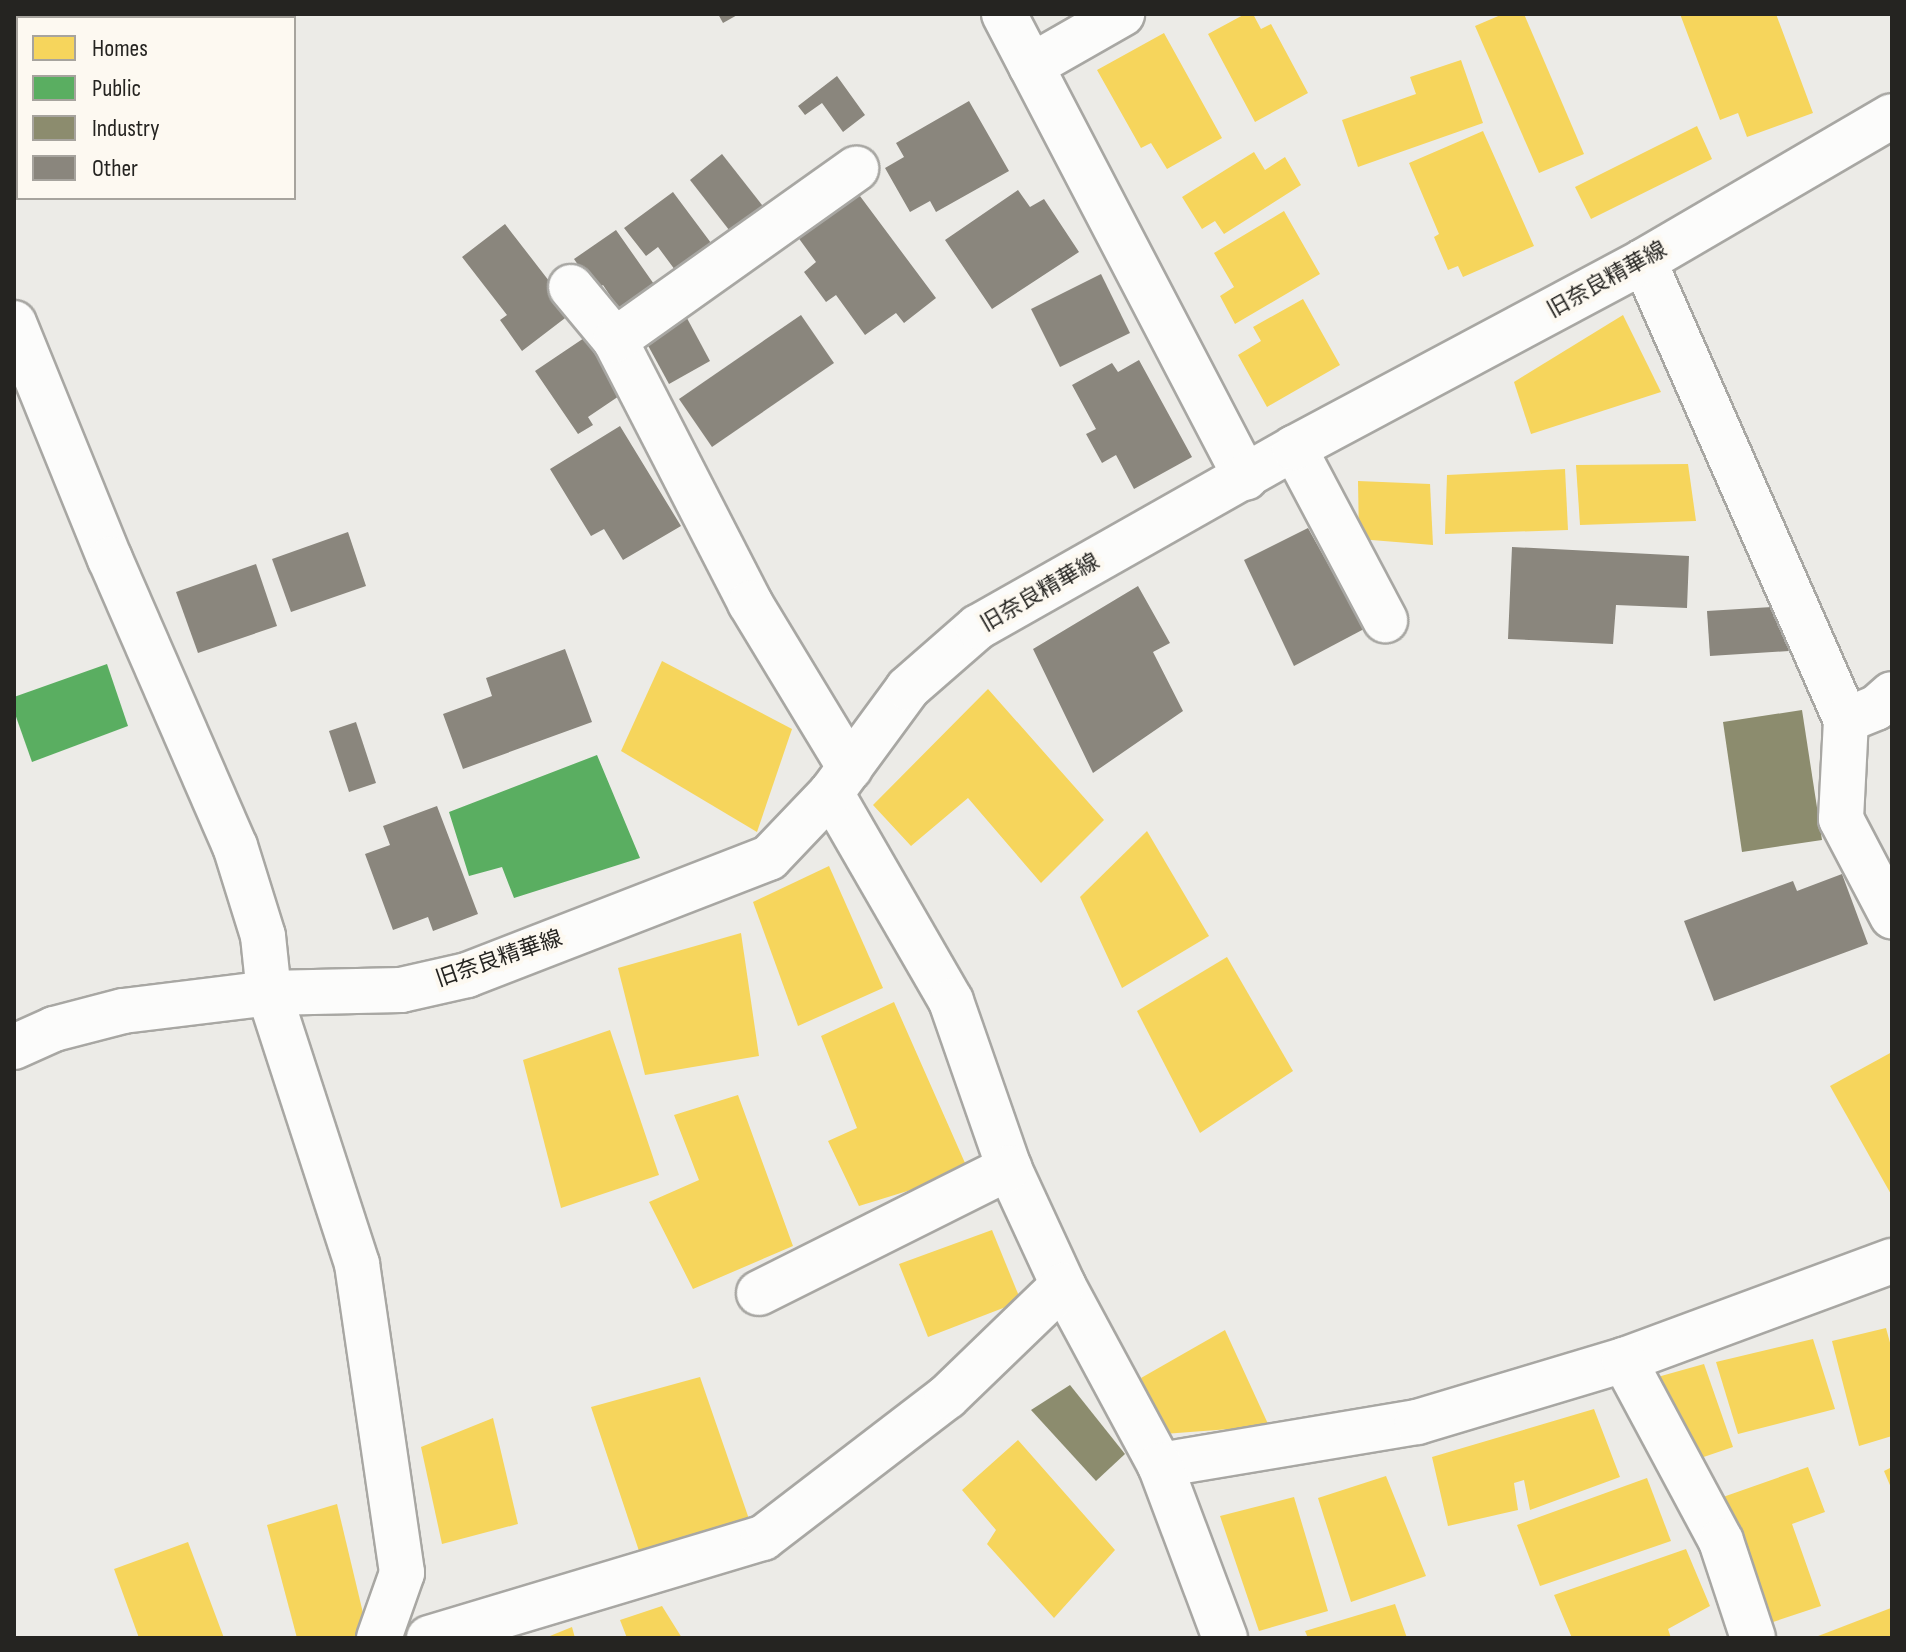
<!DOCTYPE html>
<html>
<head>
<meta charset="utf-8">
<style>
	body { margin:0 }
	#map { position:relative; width:1906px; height:1652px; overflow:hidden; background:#ecebe7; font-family:"Sofia Sans Condensed","Noto Sans JP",sans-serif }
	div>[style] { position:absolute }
	.homes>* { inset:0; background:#f6d55c }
	.public>* { inset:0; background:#5aae61 }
	.industry>* { inset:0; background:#8c8c6e }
	.building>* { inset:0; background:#8a867d }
	.roads { filter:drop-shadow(2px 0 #a8a7a3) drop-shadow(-2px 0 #a8a7a3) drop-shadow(0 2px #a8a7a3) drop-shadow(0 -2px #a8a7a3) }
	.minor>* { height:44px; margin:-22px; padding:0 22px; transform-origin:22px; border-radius:22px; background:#fcfcfb }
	span { translate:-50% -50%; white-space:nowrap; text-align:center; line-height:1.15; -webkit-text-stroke:8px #fdf9f1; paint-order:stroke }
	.street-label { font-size:22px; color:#252421 }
	.frame { position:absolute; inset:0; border:16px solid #252421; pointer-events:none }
	.legend { position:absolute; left:16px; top:16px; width:280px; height:184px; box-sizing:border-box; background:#fdf9f1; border:2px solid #a7a49e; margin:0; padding:10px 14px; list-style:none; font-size:24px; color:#252421 }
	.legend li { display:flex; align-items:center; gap:16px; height:40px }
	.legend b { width:40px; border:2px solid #a7a49e }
</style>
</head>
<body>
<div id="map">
	<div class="homes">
		<div style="clip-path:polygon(1245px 14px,1253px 14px,1261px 29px,1271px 24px,1308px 93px,1255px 122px,1208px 34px)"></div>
		<div style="clip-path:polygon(1503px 14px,1524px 14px,1584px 154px,1539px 173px,1475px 26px)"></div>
		<div style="clip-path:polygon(1680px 14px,1776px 14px,1813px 113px,1747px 137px,1738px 113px,1720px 120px)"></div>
		<div style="clip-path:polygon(1164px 33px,1222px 138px,1167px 169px,1151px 143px,1141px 148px,1097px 70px)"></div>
		<div style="clip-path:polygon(1461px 60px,1483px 123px,1358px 167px,1342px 120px,1416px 94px,1410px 77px)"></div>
		<div style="clip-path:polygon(1697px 126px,1712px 159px,1591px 219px,1575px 187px)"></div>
		<div style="clip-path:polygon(1483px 131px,1534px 246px,1463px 277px,1458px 266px,1448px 270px,1434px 237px,1439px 234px,1409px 163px)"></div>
		<div style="clip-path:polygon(1254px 152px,1265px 170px,1285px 157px,1301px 185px,1224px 234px,1215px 221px,1202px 229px,1182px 197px)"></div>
		<div style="clip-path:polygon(1284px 211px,1320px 274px,1235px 324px,1220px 296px,1234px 287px,1214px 253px)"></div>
		<div style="clip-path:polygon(1303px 299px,1340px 365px,1267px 407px,1238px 355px,1261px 341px,1253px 327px)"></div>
		<div style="clip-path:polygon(1623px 315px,1661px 392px,1531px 434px,1514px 382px)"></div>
		<div style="clip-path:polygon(1688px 464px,1696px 521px,1580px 525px,1576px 465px)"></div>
		<div style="clip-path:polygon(1565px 469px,1568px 530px,1445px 534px,1447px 475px)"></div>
		<div style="clip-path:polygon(1358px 481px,1430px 484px,1433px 545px,1359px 539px)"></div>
		<div style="clip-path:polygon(662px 661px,792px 729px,757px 832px,621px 751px)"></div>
		<div style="clip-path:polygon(988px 689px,1104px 820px,1041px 883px,968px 798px,911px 846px,873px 805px)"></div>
		<div style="clip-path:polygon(1147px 831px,1209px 936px,1122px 988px,1080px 897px)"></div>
		<div style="clip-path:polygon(829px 866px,883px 988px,798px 1026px,753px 902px)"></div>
		<div style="clip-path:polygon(741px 933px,759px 1056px,645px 1075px,618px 968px)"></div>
		<div style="clip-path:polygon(1227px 957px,1293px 1071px,1200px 1133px,1137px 1011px)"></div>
		<div style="clip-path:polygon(894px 1002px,969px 1172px,859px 1206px,828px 1141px,857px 1128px,821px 1036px)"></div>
		<div style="clip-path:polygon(610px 1030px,659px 1175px,561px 1208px,523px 1060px)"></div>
		<div style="clip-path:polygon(1892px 1052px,1892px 1196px,1830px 1086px)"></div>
		<div style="clip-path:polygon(738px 1095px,793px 1246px,693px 1289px,649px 1202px,699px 1180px,674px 1115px)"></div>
		<div style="clip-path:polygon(992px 1230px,1021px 1301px,928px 1337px,899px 1264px)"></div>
		<div style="clip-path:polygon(1886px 1328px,1892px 1350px,1892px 1436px,1859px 1446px,1832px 1341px)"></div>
		<div style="clip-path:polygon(1225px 1330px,1269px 1426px,1164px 1434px,1141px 1378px)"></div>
		<div style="clip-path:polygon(1813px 1339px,1835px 1409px,1738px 1434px,1716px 1362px)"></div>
		<div style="clip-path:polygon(1704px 1364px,1733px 1447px,1686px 1463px,1654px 1378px)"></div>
		<div style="clip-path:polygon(700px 1377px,749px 1519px,640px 1554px,591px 1407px)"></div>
		<div style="clip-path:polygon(1594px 1409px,1620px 1477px,1530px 1510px,1524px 1480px,1514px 1483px,1518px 1510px,1448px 1526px,1432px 1457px)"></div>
		<div style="clip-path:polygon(493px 1418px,518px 1524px,442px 1544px,421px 1447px)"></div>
		<div style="clip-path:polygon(1018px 1440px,1115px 1550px,1054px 1618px,987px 1544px,996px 1530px,962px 1490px)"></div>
		<div style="clip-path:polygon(1808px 1467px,1825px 1512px,1792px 1524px,1821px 1606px,1767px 1624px,1723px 1497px)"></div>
		<div style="clip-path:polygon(1892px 1467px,1892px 1490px,1884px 1471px)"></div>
		<div style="clip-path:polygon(1386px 1476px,1426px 1576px,1351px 1602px,1318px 1498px)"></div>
		<div style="clip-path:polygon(1647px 1478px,1671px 1541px,1540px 1586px,1517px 1525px)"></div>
		<div style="clip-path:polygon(1294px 1497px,1328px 1611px,1259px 1631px,1220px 1516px)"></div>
		<div style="clip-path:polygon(337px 1504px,368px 1634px,351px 1638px,297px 1638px,267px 1525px)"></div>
		<div style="clip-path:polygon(188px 1542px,224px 1638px,139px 1638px,114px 1569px)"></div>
		<div style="clip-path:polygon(1686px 1549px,1710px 1606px,1668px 1629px,1671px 1638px,1572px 1638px,1554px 1595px)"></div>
		<div style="clip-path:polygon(1395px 1604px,1407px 1638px,1308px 1638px,1305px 1631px)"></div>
		<div style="clip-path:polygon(662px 1606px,682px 1638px,627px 1638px,620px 1620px)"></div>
		<div style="clip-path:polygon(1891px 1608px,1892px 1638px,1813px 1638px)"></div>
		<div style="clip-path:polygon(572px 1627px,575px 1638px,545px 1638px)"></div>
	</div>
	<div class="public">
		<div style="clip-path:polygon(107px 664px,128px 726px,32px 762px,14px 711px,14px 697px)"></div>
		<div style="clip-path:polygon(597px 755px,640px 858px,514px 898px,502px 867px,469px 876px,449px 812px)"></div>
	</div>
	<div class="industry">
		<div style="clip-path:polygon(1802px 710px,1822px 840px,1742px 852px,1723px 722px)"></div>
		<div style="clip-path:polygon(1070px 1385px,1125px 1454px,1096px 1481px,1031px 1410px)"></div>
	</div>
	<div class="building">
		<div style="clip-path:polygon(20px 14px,96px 14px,97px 18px,21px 18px)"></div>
		<div style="clip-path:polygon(718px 14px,739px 14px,723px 23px)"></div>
		<div style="clip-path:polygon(14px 43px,18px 53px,18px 89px,14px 90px)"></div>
		<div style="clip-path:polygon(837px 76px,865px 115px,843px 132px,822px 103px,805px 115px,798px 106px)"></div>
		<div style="clip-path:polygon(969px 101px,1009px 171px,936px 212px,930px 201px,910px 212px,885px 168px,904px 157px,896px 143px)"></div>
		<div style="clip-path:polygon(722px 154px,766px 210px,733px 235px,690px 180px)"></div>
		<div style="clip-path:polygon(851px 184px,936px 298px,904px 323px,896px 313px,865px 335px,836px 295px,826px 302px,804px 272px,816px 262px,792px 229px)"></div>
		<div style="clip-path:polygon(1018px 190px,1030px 207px,1044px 199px,1079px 252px,992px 309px,945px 240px)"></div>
		<div style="clip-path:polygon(673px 192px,714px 247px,678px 274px,658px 247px,646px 256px,624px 228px)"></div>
		<div style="clip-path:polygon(505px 224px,573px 312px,522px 351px,500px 320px,507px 315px,462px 257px)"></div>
		<div style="clip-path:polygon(616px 230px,656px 287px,621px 312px,603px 285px,595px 290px,574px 259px)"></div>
		<div style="clip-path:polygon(1101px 274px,1130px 333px,1060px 367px,1031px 309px)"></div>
		<div style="clip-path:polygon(681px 307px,710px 361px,669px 384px,639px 329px)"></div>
		<div style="clip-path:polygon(801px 315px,834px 363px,712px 447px,679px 399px)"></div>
		<div style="clip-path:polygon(590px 334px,628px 390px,588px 417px,593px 425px,578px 434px,535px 371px)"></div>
		<div style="clip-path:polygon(1139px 360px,1192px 457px,1134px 489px,1116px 455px,1102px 463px,1086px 434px,1096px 429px,1072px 385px,1112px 363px,1118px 372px)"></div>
		<div style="clip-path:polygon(620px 426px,681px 526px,623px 560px,604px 529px,591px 536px,550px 469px)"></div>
		<div style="clip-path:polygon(1308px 528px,1364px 629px,1294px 666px,1244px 560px)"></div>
		<div style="clip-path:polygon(348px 532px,366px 586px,291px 612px,272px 559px)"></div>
		<div style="clip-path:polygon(1512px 547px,1689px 556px,1687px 608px,1616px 605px,1613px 644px,1508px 639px)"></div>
		<div style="clip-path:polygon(256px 564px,277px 626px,198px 653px,176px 592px)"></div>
		<div style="clip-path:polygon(1138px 586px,1170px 643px,1153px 652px,1183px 711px,1093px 773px,1033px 649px)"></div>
		<div style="clip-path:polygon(1786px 606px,1789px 651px,1710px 656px,1707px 611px)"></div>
		<div style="clip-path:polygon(565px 649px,592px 722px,463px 769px,443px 714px,492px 696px,486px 678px)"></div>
		<div style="clip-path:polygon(356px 722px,376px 783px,349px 792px,329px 731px)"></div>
		<div style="clip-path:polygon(437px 806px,478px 914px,433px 931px,428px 917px,393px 930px,365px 854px,390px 845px,383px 826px)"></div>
		<div style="clip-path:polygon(1842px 874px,1868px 944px,1714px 1001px,1684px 921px,1793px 881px,1797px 891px)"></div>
	</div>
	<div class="roads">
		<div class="minor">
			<div style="left:1004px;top:14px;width:523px;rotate:62.46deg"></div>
			<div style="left:1031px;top:66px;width:105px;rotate:-29.7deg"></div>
			<div style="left:1644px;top:261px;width:501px;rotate:66.25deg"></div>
			<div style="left:1846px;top:720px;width:99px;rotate:92.9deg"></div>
			<div style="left:1841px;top:819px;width:110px;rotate:62.3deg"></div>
			<div style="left:571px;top:287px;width:69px;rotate:50.3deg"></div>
			<div style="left:615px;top:340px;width:296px;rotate:62.8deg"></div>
			<div style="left:750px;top:603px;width:193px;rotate:58.8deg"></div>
			<div style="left:14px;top:323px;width:255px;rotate:67.9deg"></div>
			<div style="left:110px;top:559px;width:313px;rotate:66.5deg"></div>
			<div style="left:235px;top:846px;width:94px;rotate:72.7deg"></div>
			<div style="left:263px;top:936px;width:57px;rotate:84deg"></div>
			<div style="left:269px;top:993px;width:285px;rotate:72deg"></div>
			<div style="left:357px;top:1264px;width:312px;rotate:81.7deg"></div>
			<div style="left:402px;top:1573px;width:69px;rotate:109.5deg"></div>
			<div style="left:615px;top:340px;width:296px;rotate:-35.4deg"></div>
			<div style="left:1294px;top:448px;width:195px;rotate:62.1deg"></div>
			<div style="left:1846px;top:720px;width:32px;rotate:-22deg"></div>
			<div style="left:1876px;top:708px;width:21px;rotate:-41deg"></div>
			<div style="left:831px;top:793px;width:240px;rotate:60deg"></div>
			<div style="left:951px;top:1001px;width:177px;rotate:70.8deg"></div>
			<div style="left:1009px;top:1168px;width:129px;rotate:65.2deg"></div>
			<div style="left:1063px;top:1285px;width:204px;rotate:61.7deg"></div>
			<div style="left:1160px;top:1465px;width:261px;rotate:-9.5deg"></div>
			<div style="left:1417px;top:1422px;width:216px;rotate:-16.7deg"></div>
			<div style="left:1624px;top:1360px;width:286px;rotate:-20.3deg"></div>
			<div style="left:14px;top:1047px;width:44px;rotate:-24.2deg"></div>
			<div style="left:54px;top:1029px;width:71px;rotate:-14.6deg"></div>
			<div style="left:123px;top:1011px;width:147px;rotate:-7deg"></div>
			<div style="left:269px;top:993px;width:132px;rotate:-1.3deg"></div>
			<div style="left:401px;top:990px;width:68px;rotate:-12.8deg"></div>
			<div style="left:467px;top:975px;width:324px;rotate:-21.2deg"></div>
			<div style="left:769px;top:858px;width:90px;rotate:-46.4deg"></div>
			<div style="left:831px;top:793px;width:130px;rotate:-53.7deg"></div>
			<div style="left:908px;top:688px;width:93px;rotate:-41.1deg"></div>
			<div style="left:978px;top:627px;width:363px;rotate:-29.5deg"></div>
			<div style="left:1294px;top:448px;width:397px;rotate:-28.1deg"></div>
			<div style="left:1644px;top:261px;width:287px;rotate:-30.3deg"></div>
			<div style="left:759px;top:1293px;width:280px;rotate:-26.6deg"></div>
			<div style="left:1624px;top:1360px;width:205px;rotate:61.8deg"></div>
			<div style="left:1721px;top:1541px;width:102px;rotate:71.7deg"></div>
			<div style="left:1160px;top:1465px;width:185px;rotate:69.4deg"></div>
			<div style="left:429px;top:1638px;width:349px;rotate:-16.7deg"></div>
			<div style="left:763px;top:1538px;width:232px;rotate:-37.5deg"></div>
			<div style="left:947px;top:1397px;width:161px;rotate:-44deg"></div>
		</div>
	</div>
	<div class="street-label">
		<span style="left:1607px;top:280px;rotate:-29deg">旧奈良精華線</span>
		<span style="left:1040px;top:593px;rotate:-30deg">旧奈良精華線</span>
		<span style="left:499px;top:959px;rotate:-19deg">旧奈良精華線</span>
	</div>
	<div class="frame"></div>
	<ul class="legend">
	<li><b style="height:22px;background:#f6d55c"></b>Homes</li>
	<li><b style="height:22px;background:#5aae61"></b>Public</li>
	<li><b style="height:22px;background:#8c8c6e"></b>Industry</li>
	<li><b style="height:22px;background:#8a867d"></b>Other</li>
	</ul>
</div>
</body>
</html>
